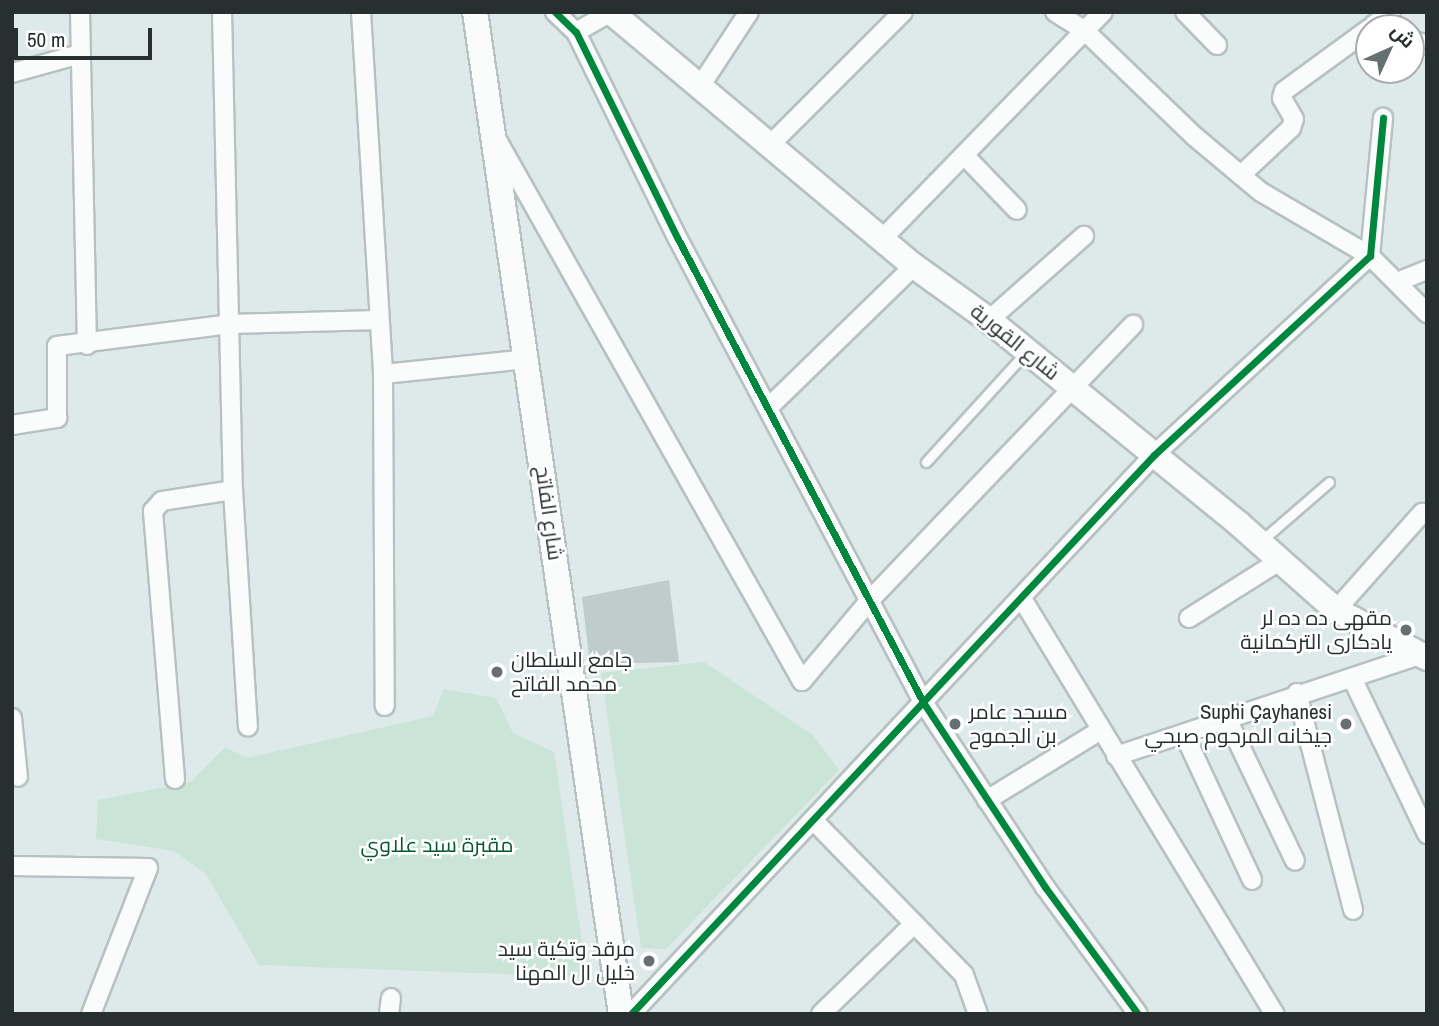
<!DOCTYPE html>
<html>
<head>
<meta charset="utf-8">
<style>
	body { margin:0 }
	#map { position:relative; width:1439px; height:1026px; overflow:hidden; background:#dee9ea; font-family:"Archivo Narrow",Cairo,sans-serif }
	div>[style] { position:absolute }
	.green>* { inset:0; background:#cbe4d8 }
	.building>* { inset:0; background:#becdcb }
	.roads { filter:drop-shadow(2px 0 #b8c1c1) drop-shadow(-2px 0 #b8c1c1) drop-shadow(0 2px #b8c1c1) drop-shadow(0 -2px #b8c1c1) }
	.lane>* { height:9px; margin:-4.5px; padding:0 4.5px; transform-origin:4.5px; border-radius:4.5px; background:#fafcfc }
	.street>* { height:18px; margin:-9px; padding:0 9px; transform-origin:9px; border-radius:9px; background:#fafcfc }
	.secondary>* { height:24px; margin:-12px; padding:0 12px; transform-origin:12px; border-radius:12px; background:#fafcfc }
	.cycleway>* { height:7px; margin:-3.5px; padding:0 3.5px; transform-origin:3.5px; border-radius:3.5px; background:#00873e }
	.dots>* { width:19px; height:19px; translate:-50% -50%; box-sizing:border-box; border:4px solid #fff; border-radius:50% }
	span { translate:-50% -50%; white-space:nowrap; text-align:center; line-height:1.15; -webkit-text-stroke:5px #fff; paint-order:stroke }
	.street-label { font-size:21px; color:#272f2f }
	.poi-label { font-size:21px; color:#272f2f }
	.right { translate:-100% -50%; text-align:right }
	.left { translate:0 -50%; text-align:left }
	.park-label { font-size:21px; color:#075735 }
	.frame { position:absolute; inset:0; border:14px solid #272f2f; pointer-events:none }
	.north { position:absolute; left:1355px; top:14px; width:70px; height:70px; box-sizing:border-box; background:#fff; border:2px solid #a9acac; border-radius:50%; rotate:45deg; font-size:19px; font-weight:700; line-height:28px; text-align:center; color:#272f2f }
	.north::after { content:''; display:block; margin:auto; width:24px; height:32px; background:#677070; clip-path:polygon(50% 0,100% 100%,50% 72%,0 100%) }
	.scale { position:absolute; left:14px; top:28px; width:138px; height:32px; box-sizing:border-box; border:4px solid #272f2f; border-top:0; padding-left:9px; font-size:21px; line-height:24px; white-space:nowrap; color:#272f2f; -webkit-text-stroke:5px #fff; paint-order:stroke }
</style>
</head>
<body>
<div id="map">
	<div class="green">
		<div style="clip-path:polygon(704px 662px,813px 735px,839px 770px,666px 949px,641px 948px,601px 673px)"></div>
		<div style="clip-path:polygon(444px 689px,496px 698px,513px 733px,554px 752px,587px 977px,259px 965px,206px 874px,174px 851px,96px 839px,98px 800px,191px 782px,225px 747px,247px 758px,433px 716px)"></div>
	</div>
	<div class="building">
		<div style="clip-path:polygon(669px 580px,679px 662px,590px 664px,582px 597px)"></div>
	</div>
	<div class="roads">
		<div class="lane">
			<div style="left:926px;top:462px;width:149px;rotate:-47.7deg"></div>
			<div style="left:1261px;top:541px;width:90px;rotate:-40.9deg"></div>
		</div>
		<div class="street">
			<div style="left:80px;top:12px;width:333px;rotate:88.8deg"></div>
			<div style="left:222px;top:12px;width:478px;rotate:88.7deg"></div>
			<div style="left:233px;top:490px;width:237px;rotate:86.4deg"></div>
			<div style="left:361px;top:12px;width:363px;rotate:86.5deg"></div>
			<div style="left:383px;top:374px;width:332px;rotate:89.7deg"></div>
			<div style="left:555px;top:12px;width:29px;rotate:44deg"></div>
			<div style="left:576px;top:32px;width:231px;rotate:63.8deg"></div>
			<div style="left:678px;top:239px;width:524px;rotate:62.11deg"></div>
			<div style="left:923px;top:702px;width:222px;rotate:56.6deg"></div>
			<div style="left:1045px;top:887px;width:157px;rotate:53.8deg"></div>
			<div style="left:1055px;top:12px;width:36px;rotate:32deg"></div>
			<div style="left:1085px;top:31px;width:151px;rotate:43.9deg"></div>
			<div style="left:1194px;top:136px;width:87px;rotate:39.9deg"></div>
			<div style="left:1261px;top:192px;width:126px;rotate:30.4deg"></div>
			<div style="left:1370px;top:256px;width:81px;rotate:45deg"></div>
			<div style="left:1185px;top:12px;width:46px;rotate:45.9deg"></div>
			<div style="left:1380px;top:28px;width:7px;rotate:-153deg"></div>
			<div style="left:1374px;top:25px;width:21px;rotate:-37deg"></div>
			<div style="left:576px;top:32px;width:40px;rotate:-29.7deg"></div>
			<div style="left:1411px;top:40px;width:17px;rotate:17deg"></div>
			<div style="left:12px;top:73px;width:71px;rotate:-15.6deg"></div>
			<div style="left:701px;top:85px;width:87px;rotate:-56.7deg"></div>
			<div style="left:497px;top:140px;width:621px;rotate:60.59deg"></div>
			<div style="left:802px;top:681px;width:106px;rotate:-50deg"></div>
			<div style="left:870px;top:600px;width:381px;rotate:-46.3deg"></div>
			<div style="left:772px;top:143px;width:185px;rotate:-45deg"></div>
			<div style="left:964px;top:155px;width:76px;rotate:46.1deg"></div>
			<div style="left:1241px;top:175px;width:69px;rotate:-43.2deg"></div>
			<div style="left:1291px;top:128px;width:9px;rotate:-72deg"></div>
			<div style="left:1294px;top:119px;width:24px;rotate:-120deg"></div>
			<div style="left:1282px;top:98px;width:7px;rotate:-74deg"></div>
			<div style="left:1284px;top:91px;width:105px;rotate:-36.1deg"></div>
			<div style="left:884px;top:237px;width:314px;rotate:-45.8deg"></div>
			<div style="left:1397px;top:282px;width:32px;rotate:-22deg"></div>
			<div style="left:989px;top:320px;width:127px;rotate:-41.5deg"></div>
			<div style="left:383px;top:374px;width:145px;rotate:-5.9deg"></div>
			<div style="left:770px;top:406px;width:201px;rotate:-44.2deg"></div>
			<div style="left:12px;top:425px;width:46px;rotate:-8.8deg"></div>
			<div style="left:57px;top:418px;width:72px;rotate:-90deg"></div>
			<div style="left:57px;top:346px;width:174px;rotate:-7.2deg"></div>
			<div style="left:230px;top:324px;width:149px;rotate:-1.5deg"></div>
			<div style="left:1021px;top:597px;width:488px;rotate:58.7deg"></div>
			<div style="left:1336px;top:610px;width:130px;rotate:-48.4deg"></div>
			<div style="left:1189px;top:618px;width:107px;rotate:-32.3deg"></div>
			<div style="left:1352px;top:678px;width:173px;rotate:64.3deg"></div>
			<div style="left:1297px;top:693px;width:224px;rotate:75.5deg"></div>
			<div style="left:12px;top:718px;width:59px;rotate:84.2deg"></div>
			<div style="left:1227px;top:719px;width:157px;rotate:64.4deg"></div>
			<div style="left:1184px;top:734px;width:161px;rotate:65deg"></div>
			<div style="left:1116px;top:756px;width:320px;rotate:-18.4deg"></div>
			<div style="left:175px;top:779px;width:269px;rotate:-94.7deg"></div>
			<div style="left:153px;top:511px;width:13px;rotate:-48deg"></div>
			<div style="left:162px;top:501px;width:72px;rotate:-8.8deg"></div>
			<div style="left:987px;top:800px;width:134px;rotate:-31.6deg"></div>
			<div style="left:813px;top:820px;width:216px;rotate:45.7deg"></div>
			<div style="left:964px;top:975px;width:41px;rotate:70.3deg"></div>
			<div style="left:12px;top:866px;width:136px;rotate:0.8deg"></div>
			<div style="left:148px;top:868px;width:157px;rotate:111.3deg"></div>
			<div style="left:389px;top:1014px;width:16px;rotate:-83deg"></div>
			<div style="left:631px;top:1014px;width:766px;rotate:-46.91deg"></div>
			<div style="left:1154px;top:455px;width:294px;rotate:-42.7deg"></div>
			<div style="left:1370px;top:256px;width:139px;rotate:-84.6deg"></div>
			<div style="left:821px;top:1014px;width:129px;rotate:-44.1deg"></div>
		</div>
		<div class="secondary">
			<div style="left:475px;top:12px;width:1013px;rotate:81.71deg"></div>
			<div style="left:611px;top:12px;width:395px;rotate:40deg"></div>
			<div style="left:914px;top:266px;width:92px;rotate:35.8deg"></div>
			<div style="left:989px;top:320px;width:323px;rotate:39.2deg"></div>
			<div style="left:1239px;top:524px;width:130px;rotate:41.6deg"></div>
			<div style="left:1336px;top:610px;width:103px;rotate:27.8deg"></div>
		</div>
	</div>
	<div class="cycleway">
		<div style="left:555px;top:12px;width:29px;rotate:44deg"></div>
		<div style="left:576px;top:32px;width:231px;rotate:63.8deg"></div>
		<div style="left:678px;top:239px;width:524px;rotate:62.11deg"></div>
		<div style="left:923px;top:702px;width:222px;rotate:56.6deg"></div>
		<div style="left:1045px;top:887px;width:157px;rotate:53.8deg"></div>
		<div style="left:631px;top:1014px;width:766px;rotate:-46.91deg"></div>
		<div style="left:1154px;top:455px;width:294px;rotate:-42.7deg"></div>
		<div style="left:1370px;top:256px;width:139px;rotate:-84.6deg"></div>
	</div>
	<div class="dots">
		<div style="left:1406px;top:630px;background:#677070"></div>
		<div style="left:497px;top:672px;background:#677070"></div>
		<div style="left:955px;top:724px;background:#677070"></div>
		<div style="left:1346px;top:724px;background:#677070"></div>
		<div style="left:649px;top:961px;background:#677070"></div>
	</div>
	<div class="street-label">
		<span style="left:1015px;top:342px;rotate:39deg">شارع القورية</span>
		<span style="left:549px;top:513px;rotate:82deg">شارع الفاتح</span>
	</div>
	<div class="poi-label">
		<span class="right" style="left:1392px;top:630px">مقهى ده ده لر<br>يادكارى التركمانية</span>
		<span class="left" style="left:511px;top:672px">جامع السلطان<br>محمد الفاتح</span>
		<span class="left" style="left:969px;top:724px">مسجد عامر<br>بن الجموح</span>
		<span class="right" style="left:1332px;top:724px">Suphi Çayhanesi<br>جيخانه المرحوم صبحي</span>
		<span class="right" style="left:635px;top:961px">مرقد وتكية سيد<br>خليل ال المهنا</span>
	</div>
	<div class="park-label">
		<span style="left:437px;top:845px">مقبرة سيد علاوي</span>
	</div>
	<div class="frame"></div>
	<div class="north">ش</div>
	<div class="scale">50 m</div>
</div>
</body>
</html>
